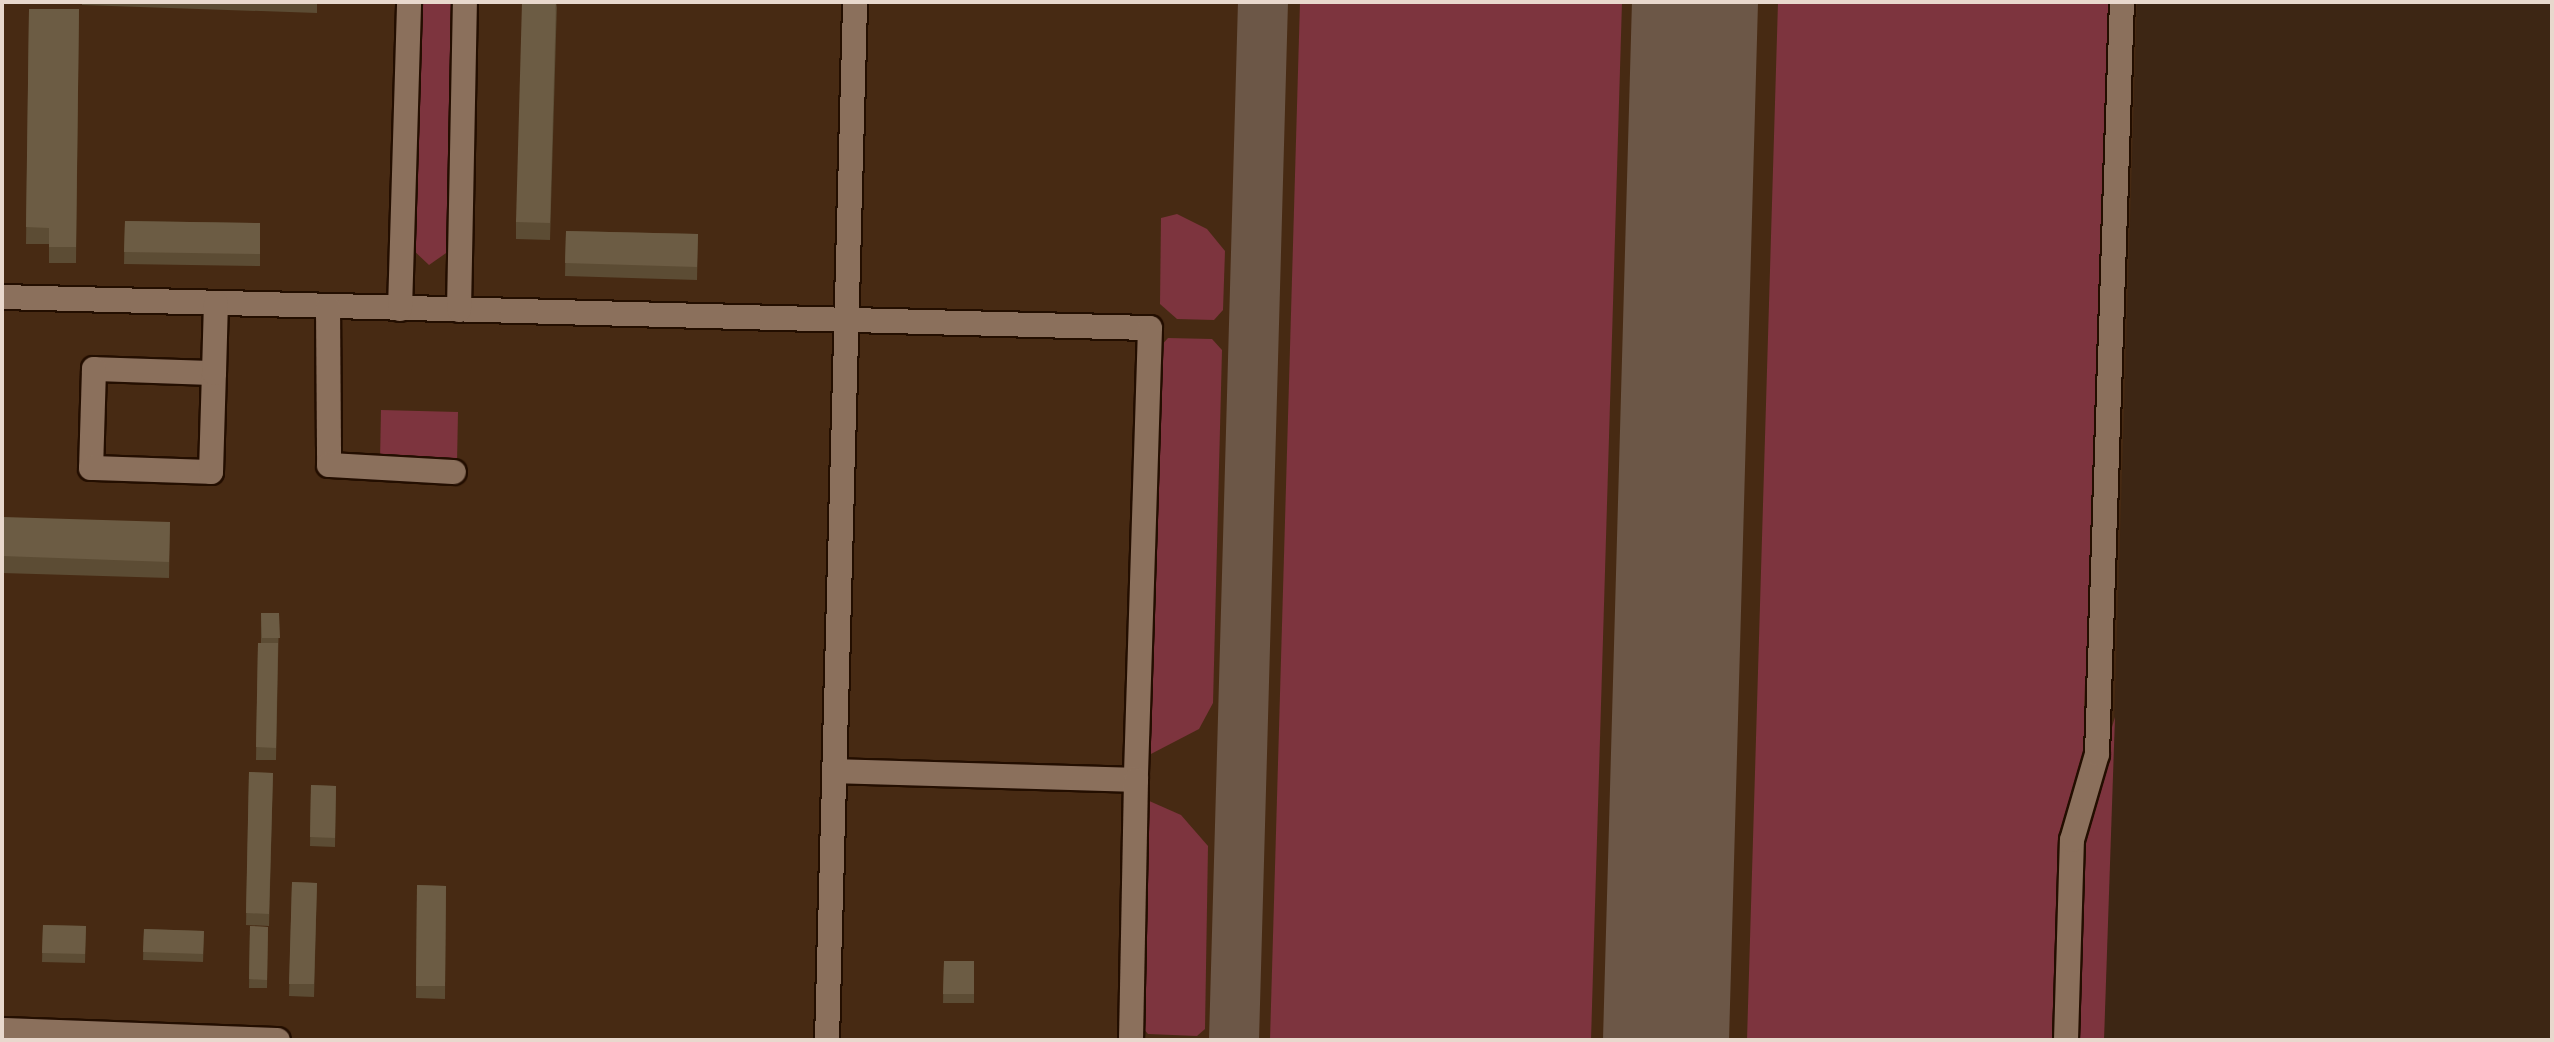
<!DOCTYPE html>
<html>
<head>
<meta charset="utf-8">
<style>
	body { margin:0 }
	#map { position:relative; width:2554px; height:1042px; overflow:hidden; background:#3d2614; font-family:Mulish,sans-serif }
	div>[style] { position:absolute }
	.built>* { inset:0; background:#472a13 }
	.green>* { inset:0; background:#7d343e }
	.taxiway>* { height:50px; margin:-25px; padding:0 25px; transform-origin:25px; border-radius:25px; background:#6c5747 }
	.runway>* { height:126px; margin:-63px; padding:0 63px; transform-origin:63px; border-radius:63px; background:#6c5747 }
	.roads { filter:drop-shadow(2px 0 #230e00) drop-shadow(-2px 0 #230e00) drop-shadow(0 2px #230e00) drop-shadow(0 -2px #230e00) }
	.minor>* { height:24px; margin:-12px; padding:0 12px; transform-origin:12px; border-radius:12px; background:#8b705c }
	.wall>* { inset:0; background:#5c4c34 }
	.building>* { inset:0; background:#6c5c44 }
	span { translate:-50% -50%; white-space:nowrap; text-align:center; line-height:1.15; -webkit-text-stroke:6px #321c0a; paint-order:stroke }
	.frame { position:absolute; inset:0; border:4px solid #e8d8cd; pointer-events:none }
</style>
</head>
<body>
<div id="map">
	<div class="built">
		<div style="clip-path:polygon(2px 2px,2137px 2px,2104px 1040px,2px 1040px)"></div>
	</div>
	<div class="green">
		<div style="clip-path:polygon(418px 2px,456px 2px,449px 251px,429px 265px,411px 248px)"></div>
		<div style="clip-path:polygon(1300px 2px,1622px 2px,1591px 1040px,1270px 1040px)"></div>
		<div style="clip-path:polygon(1778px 2px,2115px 2px,2096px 671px,2085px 683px,2084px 711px,2095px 725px,2060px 1040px,1747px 1040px)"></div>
		<div style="clip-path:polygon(1177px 214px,1207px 229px,1225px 251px,1223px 310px,1214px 320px,1177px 319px,1160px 304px,1161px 218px)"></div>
		<div style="clip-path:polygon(1168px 338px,1212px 339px,1222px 350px,1213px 703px,1199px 729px,1149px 755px,1159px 348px)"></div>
		<div style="clip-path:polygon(381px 410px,458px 412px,457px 463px,380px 461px)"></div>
		<div style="clip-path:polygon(2115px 717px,2104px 1040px,2074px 1040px,2080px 836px)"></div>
		<div style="clip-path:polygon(1147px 800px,1181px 815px,1208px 846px,1205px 1029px,1197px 1036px,1148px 1034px,1142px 1027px)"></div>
	</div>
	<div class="taxiway">
		<div style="left:1234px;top:1040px;width:1038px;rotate:-88.4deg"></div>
	</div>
	<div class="runway">
		<div style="left:1666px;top:1040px;width:1038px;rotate:-88.4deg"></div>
	</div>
	<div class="roads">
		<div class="minor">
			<div style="left:2px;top:297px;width:1148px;rotate:1.55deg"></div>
			<div style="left:1150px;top:328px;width:452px;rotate:91.8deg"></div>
			<div style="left:1136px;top:780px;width:302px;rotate:-178.3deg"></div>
			<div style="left:328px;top:307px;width:158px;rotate:89.6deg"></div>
			<div style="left:329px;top:465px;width:125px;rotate:3.2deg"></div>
			<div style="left:400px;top:309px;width:307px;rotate:-88.3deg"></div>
			<div style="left:459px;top:310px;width:308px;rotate:-88.9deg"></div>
			<div style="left:214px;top:373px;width:120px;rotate:-178.1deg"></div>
			<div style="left:94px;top:369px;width:99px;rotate:91.7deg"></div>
			<div style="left:91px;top:468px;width:120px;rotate:1.9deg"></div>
			<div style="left:211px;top:472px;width:99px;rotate:-88.3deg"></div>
			<div style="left:214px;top:373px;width:70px;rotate:-88.4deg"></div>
			<div style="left:2px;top:1030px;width:276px;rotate:2.1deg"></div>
			<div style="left:827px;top:1040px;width:1038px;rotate:-88.45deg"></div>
			<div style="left:1131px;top:1040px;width:260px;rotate:-88.9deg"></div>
			<div style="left:2066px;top:1040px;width:200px;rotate:-88.3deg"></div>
			<div style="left:2072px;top:840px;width:90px;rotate:-73.8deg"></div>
			<div style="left:2097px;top:754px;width:752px;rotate:-88.1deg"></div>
		</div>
	</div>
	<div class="wall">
		<div style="clip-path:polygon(82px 2px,317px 2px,317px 13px,82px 5px)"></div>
		<div style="clip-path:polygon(557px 2px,550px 240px,516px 239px,516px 222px)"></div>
		<div style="clip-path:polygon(29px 9px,79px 9px,76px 263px,49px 263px,49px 244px,26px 244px)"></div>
		<div style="clip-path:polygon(125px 221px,260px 223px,260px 266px,124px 264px)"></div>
		<div style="clip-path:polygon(566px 231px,698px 234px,697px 280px,565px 276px)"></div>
		<div style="clip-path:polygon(170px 522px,169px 578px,2px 573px,2px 546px)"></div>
		<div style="clip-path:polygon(261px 613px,279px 613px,276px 760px,256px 760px,258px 643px,261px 643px)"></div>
		<div style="clip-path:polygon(249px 772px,273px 773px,269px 926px,246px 925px)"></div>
		<div style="clip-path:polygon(311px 785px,336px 786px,335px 847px,310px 846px)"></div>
		<div style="clip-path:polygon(292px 882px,317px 883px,314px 997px,289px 996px)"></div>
		<div style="clip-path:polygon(417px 885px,446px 886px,445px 999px,416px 998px)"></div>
		<div style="clip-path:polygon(43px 925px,86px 926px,85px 963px,42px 962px)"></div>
		<div style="clip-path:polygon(250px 926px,268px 927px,267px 988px,249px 988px)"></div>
		<div style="clip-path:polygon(144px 929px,204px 931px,203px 962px,143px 960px)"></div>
		<div style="clip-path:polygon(944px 961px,974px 961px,974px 1003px,943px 1003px)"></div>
	</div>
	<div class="building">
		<div style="clip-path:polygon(522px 2px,556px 2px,550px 223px,516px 222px)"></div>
		<div style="clip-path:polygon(29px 9px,79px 9px,76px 247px,49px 247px,49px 228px,26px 227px)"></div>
		<div style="clip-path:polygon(125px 221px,260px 223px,260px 254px,124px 252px)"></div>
		<div style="clip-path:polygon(566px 231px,698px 234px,697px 267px,565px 263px)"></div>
		<div style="clip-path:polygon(3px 517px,170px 522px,169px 562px,2px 556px)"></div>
		<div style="clip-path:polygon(261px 613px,279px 613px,280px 638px,262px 638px)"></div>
		<div style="clip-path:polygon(258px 643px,278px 643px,276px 748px,256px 747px)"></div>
		<div style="clip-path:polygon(249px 772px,273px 773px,269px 914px,246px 913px)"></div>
		<div style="clip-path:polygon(311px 785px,336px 786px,335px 838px,310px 837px)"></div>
		<div style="clip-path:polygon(292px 882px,317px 883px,314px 984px,289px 984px)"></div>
		<div style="clip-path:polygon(417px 885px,446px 886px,445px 986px,416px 986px)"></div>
		<div style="clip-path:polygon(43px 925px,86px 926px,85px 954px,42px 953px)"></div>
		<div style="clip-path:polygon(250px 926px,268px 927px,267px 980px,249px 979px)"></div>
		<div style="clip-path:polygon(144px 929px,204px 931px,203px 954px,143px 952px)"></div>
		<div style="clip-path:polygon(944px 961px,974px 961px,974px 994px,943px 994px)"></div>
	</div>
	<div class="frame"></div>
</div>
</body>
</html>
